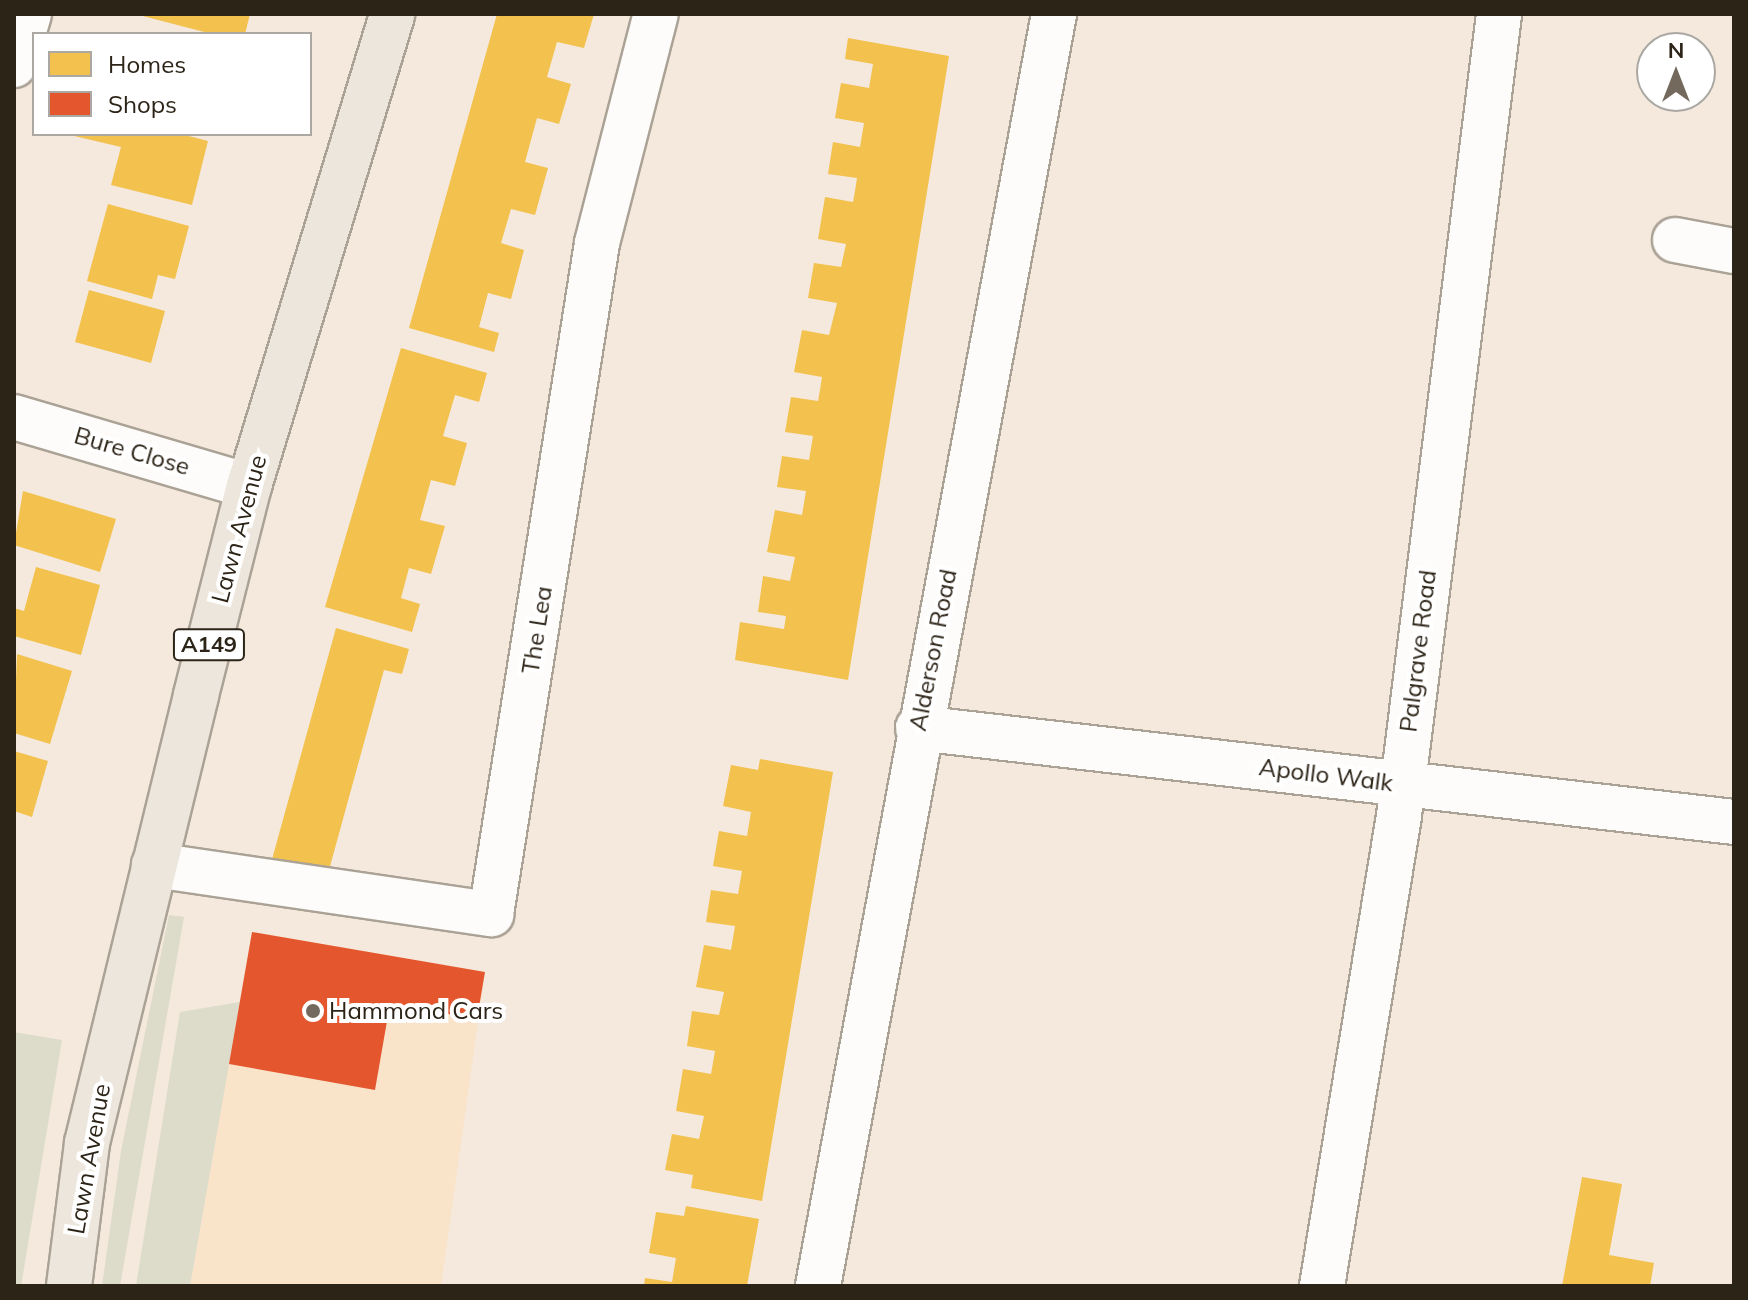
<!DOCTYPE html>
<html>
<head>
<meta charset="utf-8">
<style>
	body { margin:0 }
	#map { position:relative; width:1748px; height:1300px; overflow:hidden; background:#f4e9dc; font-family:Mulish,sans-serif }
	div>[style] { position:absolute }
	.built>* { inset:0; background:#f9e3c9 }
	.green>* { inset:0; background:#dddbca }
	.homes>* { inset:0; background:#f2c14e }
	.shops>* { inset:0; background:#e4572e }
	.roads { filter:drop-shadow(2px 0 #aba296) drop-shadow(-2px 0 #aba296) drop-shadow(0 2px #aba296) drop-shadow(0 -2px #aba296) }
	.street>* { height:44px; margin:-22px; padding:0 22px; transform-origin:22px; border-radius:22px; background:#fdfcfa }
	.primary>* { height:44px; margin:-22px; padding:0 22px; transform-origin:22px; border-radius:22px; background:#ece6dd }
	.dots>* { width:22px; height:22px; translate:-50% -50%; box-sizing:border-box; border:4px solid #fff; border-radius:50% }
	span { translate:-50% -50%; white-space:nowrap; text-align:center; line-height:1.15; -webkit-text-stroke:8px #fff; paint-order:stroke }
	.shield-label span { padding:2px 6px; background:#fff; border:2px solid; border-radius:6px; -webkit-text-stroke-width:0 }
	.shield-label { font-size:22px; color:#2d2418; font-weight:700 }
	.street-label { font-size:24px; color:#2d2418 }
	.poi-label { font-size:24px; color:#2d2418 }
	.left { translate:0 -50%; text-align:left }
	.frame { position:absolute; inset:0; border:16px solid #2d2418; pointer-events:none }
	.legend { position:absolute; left:32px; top:32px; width:280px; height:104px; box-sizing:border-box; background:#fff; border:2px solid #aba7a3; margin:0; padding:10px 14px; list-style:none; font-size:24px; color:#2d2418 }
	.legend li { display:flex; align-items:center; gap:16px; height:40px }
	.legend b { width:40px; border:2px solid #aba7a3 }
	.north { position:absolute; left:1636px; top:32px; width:80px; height:80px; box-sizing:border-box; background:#fff; border:2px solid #aba7a3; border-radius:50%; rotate:0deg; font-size:22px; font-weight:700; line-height:32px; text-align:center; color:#2d2418 }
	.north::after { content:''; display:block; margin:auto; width:28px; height:36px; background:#73695d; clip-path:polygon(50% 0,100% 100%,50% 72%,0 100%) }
</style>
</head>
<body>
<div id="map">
	<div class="built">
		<div style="clip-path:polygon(252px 932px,485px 972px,441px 1286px,190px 1286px)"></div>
	</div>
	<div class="green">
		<div style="clip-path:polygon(169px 915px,184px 917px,120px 1286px,102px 1286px,121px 1151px)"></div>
		<div style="clip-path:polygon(240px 1002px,190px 1286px,136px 1286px,180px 1012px)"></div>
		<div style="clip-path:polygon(14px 1032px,62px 1040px,21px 1286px,14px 1286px)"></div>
	</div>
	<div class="homes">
		<div style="clip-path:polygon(135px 14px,250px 14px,245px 34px,212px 34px)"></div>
		<div style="clip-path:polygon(497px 14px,594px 14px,584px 48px,557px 42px,547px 77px,571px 84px,559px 124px,537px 118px,525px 162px,548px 168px,535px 215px,511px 209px,501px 243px,524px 250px,511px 299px,488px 293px,479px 327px,499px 333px,494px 352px,409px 328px)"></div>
		<div style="clip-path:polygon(848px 38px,949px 56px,848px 680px,735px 660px,740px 622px,784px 629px,786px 616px,758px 612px,763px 576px,790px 581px,795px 557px,767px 552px,775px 510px,802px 515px,806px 491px,777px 487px,782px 456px,809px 460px,813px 436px,785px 432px,791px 397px,818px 401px,820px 390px,822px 377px,794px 372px,802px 330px,829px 335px,837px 303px,808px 298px,814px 263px,841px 267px,846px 244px,818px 239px,825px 197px,853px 202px,855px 191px,857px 178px,828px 174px,833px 142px,860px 147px,864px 123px,835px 118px,841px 83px,869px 88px,873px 64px,845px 59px)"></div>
		<div style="clip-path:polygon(181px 134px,208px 141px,192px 205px,111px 185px,121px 147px,70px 135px)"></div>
		<div style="clip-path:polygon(108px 204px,189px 226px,175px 279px,158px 275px,152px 299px,87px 281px)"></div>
		<div style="clip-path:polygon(89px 290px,165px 311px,151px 363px,75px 342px)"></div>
		<div style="clip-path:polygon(401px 348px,487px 373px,479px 402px,455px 395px,443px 436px,467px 443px,455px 486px,431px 480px,420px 520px,445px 526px,431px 574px,409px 568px,401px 598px,420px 604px,412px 632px,325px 607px)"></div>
		<div style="clip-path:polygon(23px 491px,116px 519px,100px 572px,14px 545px)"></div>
		<div style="clip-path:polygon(36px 567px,100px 585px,81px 655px,14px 636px,14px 608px,24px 611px)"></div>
		<div style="clip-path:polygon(336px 628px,409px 649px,402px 674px,384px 670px,329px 870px,266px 881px)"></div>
		<div style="clip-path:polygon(17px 654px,72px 671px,50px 744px,14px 733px)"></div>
		<div style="clip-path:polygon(14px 751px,48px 761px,32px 817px,14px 811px)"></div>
		<div style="clip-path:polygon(760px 759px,833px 772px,762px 1201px,691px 1188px,693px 1175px,665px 1170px,672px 1134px,699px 1139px,704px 1116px,676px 1111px,683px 1069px,711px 1074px,715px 1051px,687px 1046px,692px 1011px,719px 1015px,724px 992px,696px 987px,704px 945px,731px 950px,735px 926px,706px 922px,711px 890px,738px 894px,742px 871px,713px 866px,719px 831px,747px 836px,751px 812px,723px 806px,731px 765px,758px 770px)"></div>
		<div style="clip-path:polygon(1582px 1177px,1622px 1184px,1609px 1255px,1654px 1263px,1650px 1286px,1562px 1286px)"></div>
		<div style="clip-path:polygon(686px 1206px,759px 1219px,747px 1286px,644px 1286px,645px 1278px,672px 1282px,676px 1258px,649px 1253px,656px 1212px,684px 1216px)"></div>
	</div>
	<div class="shops">
		<div style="clip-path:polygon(252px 932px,485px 972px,477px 1019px,390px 1004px,375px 1090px,229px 1064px)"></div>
	</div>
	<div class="roads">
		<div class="street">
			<div style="left:14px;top:65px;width:53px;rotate:-73.6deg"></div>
			<div style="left:1675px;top:240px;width:60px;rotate:10.6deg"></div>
			<div style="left:14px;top:417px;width:245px;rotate:16.4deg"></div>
			<div style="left:918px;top:728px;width:821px;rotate:6.57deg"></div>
			<div style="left:154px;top:865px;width:341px;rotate:8.3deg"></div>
			<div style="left:491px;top:914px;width:679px;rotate:-81.02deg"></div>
			<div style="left:597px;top:243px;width:236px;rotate:-75.6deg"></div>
			<div style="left:818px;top:1286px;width:1294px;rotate:-79.49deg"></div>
			<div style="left:1322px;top:1286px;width:477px;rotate:-80.7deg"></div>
			<div style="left:1399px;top:815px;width:807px;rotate:-82.88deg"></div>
		</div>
		<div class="primary">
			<div style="left:69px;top:1286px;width:144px;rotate:-82.8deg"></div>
			<div style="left:87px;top:1143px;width:461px;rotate:-76.3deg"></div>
			<div style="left:196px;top:695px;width:216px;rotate:-75.8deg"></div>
			<div style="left:249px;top:486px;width:493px;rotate:-73.1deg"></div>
		</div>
	</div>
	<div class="dots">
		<div style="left:313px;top:1011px;background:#73695d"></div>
	</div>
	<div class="shield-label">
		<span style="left:209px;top:645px">A149</span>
	</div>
	<div class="street-label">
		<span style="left:132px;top:451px;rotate:16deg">Bure Close</span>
		<span style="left:239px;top:529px;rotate:-75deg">Lawn Avenue</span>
		<span style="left:537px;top:630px;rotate:-81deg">The Lea</span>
		<span style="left:933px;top:650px;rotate:-79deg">Alderson Road</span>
		<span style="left:1418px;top:651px;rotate:-83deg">Palgrave Road</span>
		<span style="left:1326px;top:775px;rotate:7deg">Apollo Walk</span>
		<span style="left:89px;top:1159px;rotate:-80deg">Lawn Avenue</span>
	</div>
	<div class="poi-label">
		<span class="left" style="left:329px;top:1011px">Hammond Cars</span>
	</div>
	<div class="frame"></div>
	<ul class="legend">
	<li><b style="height:22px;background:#f2c14e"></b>Homes</li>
	<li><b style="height:22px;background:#e4572e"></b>Shops</li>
	</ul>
	<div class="north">N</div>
</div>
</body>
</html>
